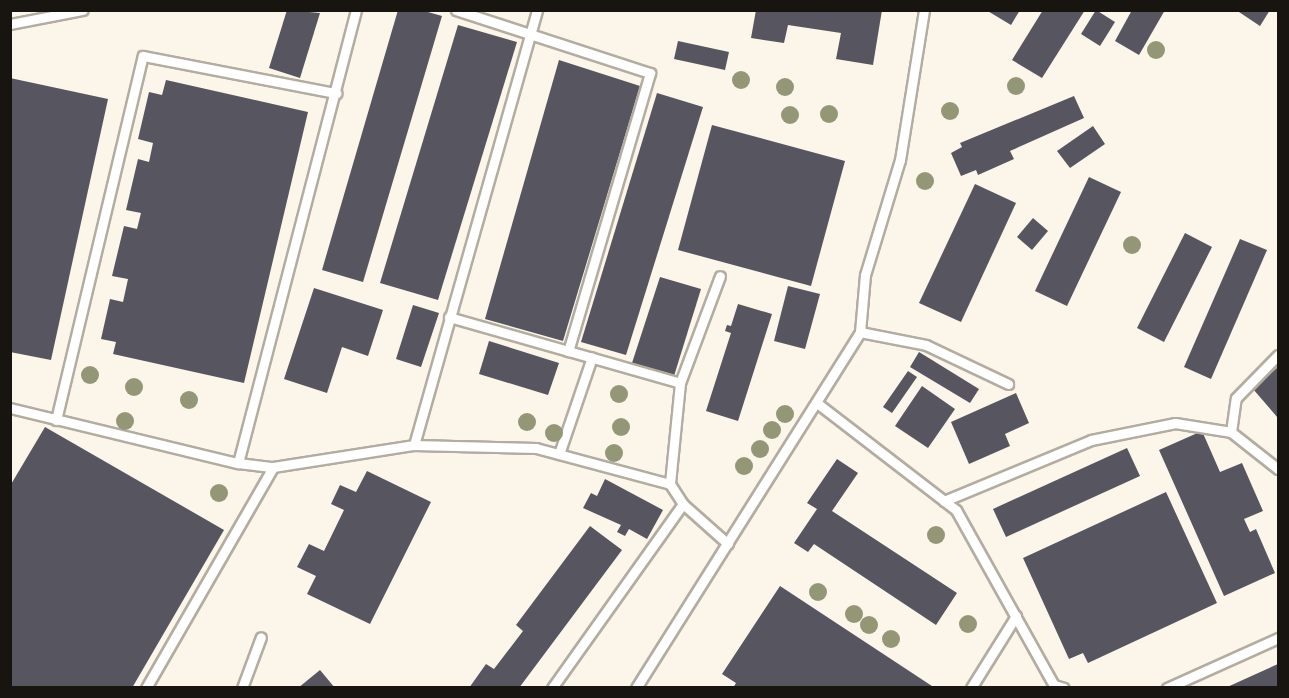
<!DOCTYPE html>
<html>
<head>
<meta charset="utf-8">
<style>
	body { margin:0 }
	#map { position:relative; width:1289px; height:698px; overflow:hidden; background:#fcf5ea; font-family:"Source Sans 3",sans-serif }
	div>[style] { position:absolute }
	.building>* { inset:0; background:#57555f }
	.roads { filter:drop-shadow(2px 0 #b3aca1) drop-shadow(-2px 0 #b3aca1) drop-shadow(0 2px #b3aca1) drop-shadow(0 -2px #b3aca1) }
	.service>* { height:9px; margin:-4.5px; padding:0 4.5px; transform-origin:4.5px; border-radius:4.5px; background:#fff }
	.trees>* { width:18px; height:18px; margin:-9px; border-radius:50%; background:#949776 }
	span { translate:-50% -50%; white-space:nowrap; text-align:center; line-height:1.15; -webkit-text-stroke:6px #fff; paint-order:stroke }
	.frame { position:absolute; inset:0; border:12px solid #181511; pointer-events:none }
</style>
</head>
<body>
<div id="map">
	<div class="building">
		<div style="clip-path:polygon(287px 10px,320px 13px,300px 78px,269px 68px)"></div>
		<div style="clip-path:polygon(398px 10px,421px 10px,442px 16px,363px 282px,322px 270px)"></div>
		<div style="clip-path:polygon(756px 10px,882px 10px,873px 65px,836px 59px,841px 33px,788px 25px,784px 43px,751px 38px)"></div>
		<div style="clip-path:polygon(986px 10px,1020px 10px,1011px 25px)"></div>
		<div style="clip-path:polygon(1043px 10px,1085px 10px,1042px 78px,1012px 60px)"></div>
		<div style="clip-path:polygon(1096px 10px,1115px 22px,1100px 46px,1081px 34px)"></div>
		<div style="clip-path:polygon(1132px 10px,1165px 10px,1139px 55px,1115px 41px)"></div>
		<div style="clip-path:polygon(1236px 10px,1270px 10px,1260px 26px)"></div>
		<div style="clip-path:polygon(458px 25px,517px 42px,438px 300px,380px 283px)"></div>
		<div style="clip-path:polygon(678px 41px,729px 52px,725px 70px,674px 59px)"></div>
		<div style="clip-path:polygon(559px 60px,640px 86px,563px 341px,485px 319px)"></div>
		<div style="clip-path:polygon(10px 78px,108px 99px,51px 360px,10px 352px)"></div>
		<div style="clip-path:polygon(166px 80px,308px 112px,244px 383px,113px 354px,116px 342px,101px 339px,110px 299px,123px 302px,128px 279px,112px 276px,124px 226px,137px 229px,141px 213px,126px 210px,138px 159px,149px 162px,153px 143px,138px 139px,149px 92px,162px 95px)"></div>
		<div style="clip-path:polygon(657px 93px,703px 107px,626px 355px,581px 342px)"></div>
		<div style="clip-path:polygon(1074px 96px,1084px 118px,1010px 151px,1014px 159px,978px 175px,976px 170px,961px 176px,951px 153px,962px 147px,960px 143px)"></div>
		<div style="clip-path:polygon(712px 125px,845px 161px,811px 286px,678px 250px)"></div>
		<div style="clip-path:polygon(1093px 126px,1105px 144px,1070px 168px,1057px 151px)"></div>
		<div style="clip-path:polygon(1089px 177px,1121px 192px,1067px 306px,1035px 291px)"></div>
		<div style="clip-path:polygon(975px 184px,1016px 203px,961px 322px,919px 303px)"></div>
		<div style="clip-path:polygon(1033px 218px,1048px 231px,1032px 250px,1017px 237px)"></div>
		<div style="clip-path:polygon(1185px 233px,1212px 247px,1164px 342px,1137px 328px)"></div>
		<div style="clip-path:polygon(1240px 239px,1267px 250px,1211px 379px,1184px 367px)"></div>
		<div style="clip-path:polygon(660px 277px,701px 289px,674px 376px,632px 363px)"></div>
		<div style="clip-path:polygon(788px 286px,820px 294px,805px 349px,774px 341px)"></div>
		<div style="clip-path:polygon(314px 288px,383px 310px,368px 356px,342px 347px,327px 393px,284px 379px)"></div>
		<div style="clip-path:polygon(738px 304px,772px 314px,738px 421px,706px 411px,731px 333px,725px 331px,727px 325px,731px 326px)"></div>
		<div style="clip-path:polygon(413px 305px,439px 313px,421px 367px,396px 359px)"></div>
		<div style="clip-path:polygon(489px 341px,559px 363px,548px 395px,479px 374px)"></div>
		<div style="clip-path:polygon(919px 352px,979px 389px,970px 403px,910px 367px)"></div>
		<div style="clip-path:polygon(1278px 367px,1278px 418px,1253px 389px)"></div>
		<div style="clip-path:polygon(908px 371px,917px 377px,892px 413px,883px 407px)"></div>
		<div style="clip-path:polygon(922px 386px,955px 409px,928px 448px,895px 426px)"></div>
		<div style="clip-path:polygon(1016px 393px,1029px 423px,1005px 434px,1010px 446px,969px 464px,951px 422px)"></div>
		<div style="clip-path:polygon(45px 427px,224px 530px,132px 688px,10px 688px,10px 486px)"></div>
		<div style="clip-path:polygon(1202px 431px,1220px 472px,1242px 463px,1263px 511px,1244px 519px,1250px 532px,1256px 529px,1275px 573px,1224px 596px,1159px 450px)"></div>
		<div style="clip-path:polygon(1127px 448px,1140px 476px,1006px 537px,993px 509px)"></div>
		<div style="clip-path:polygon(837px 459px,858px 473px,832px 511px,957px 593px,936px 625px,814px 544px,808px 552px,794px 543px,817px 509px,807px 503px)"></div>
		<div style="clip-path:polygon(367px 471px,431px 502px,370px 624px,307px 594px,316px 576px,297px 567px,309px 544px,324px 551px,344px 510px,331px 504px,340px 485px,356px 492px)"></div>
		<div style="clip-path:polygon(605px 479px,663px 510px,647px 539px,629px 529px,625px 536px,617px 532px,621px 525px,583px 508px,591px 493px,597px 496px)"></div>
		<div style="clip-path:polygon(1166px 492px,1217px 603px,1088px 663px,1083px 653px,1069px 659px,1023px 558px)"></div>
		<div style="clip-path:polygon(590px 526px,622px 550px,519px 688px,469px 688px,486px 664px,494px 669px,523px 631px,516px 625px)"></div>
		<div style="clip-path:polygon(780px 586px,935px 688px,733px 688px,736px 683px,722px 674px)"></div>
		<div style="clip-path:polygon(1278px 664px,1278px 688px,1225px 688px)"></div>
		<div style="clip-path:polygon(320px 670px,335px 688px,298px 688px)"></div>
	</div>
	<div class="roads">
		<div class="service">
			<div style="left:456px;top:10px;width:204px;rotate:18deg"></div>
			<div style="left:650px;top:73px;width:290px;rotate:106.4deg"></div>
			<div style="left:10px;top:24px;width:74px;rotate:-10.9deg"></div>
			<div style="left:449px;top:317px;width:240px;rotate:15.9deg"></div>
			<div style="left:680px;top:383px;width:101px;rotate:95.7deg"></div>
			<div style="left:860px;top:332px;width:67px;rotate:11.1deg"></div>
			<div style="left:926px;top:345px;width:91px;rotate:25.4deg"></div>
			<div style="left:680px;top:383px;width:114px;rotate:-69.5deg"></div>
			<div style="left:817px;top:403px;width:175px;rotate:37.6deg"></div>
			<div style="left:956px;top:510px;width:201px;rotate:60.8deg"></div>
			<div style="left:1054px;top:685px;width:10px;rotate:17deg"></div>
			<div style="left:10px;top:408px;width:235px;rotate:13.6deg"></div>
			<div style="left:238px;top:463px;width:35px;rotate:7deg"></div>
			<div style="left:273px;top:467px;width:143px;rotate:-8.9deg"></div>
			<div style="left:414px;top:445px;width:122px;rotate:1.4deg"></div>
			<div style="left:536px;top:448px;width:139px;rotate:15deg"></div>
			<div style="left:670px;top:484px;width:24px;rotate:57deg"></div>
			<div style="left:683px;top:504px;width:60px;rotate:41.6deg"></div>
			<div style="left:56px;top:420px;width:374px;rotate:-76.6deg"></div>
			<div style="left:143px;top:56px;width:197px;rotate:10.9deg"></div>
			<div style="left:1231px;top:432px;width:34px;rotate:-82deg"></div>
			<div style="left:1236px;top:398px;width:60px;rotate:-45.7deg"></div>
			<div style="left:414px;top:445px;width:452px;rotate:-74.2deg"></div>
			<div style="left:559px;top:454px;width:102px;rotate:-71.2deg"></div>
			<div style="left:238px;top:463px;width:468px;rotate:-75.4deg"></div>
			<div style="left:944px;top:501px;width:159px;rotate:-22.5deg"></div>
			<div style="left:1091px;top:440px;width:86px;rotate:-11.4deg"></div>
			<div style="left:1175px;top:423px;width:57px;rotate:9.1deg"></div>
			<div style="left:1231px;top:432px;width:60px;rotate:38.2deg"></div>
			<div style="left:146px;top:688px;width:255px;rotate:-60.1deg"></div>
			<div style="left:242px;top:688px;width:54px;rotate:-69.6deg"></div>
			<div style="left:552px;top:688px;width:226px;rotate:-54.6deg"></div>
			<div style="left:636px;top:688px;width:421px;rotate:-57.8deg"></div>
			<div style="left:860px;top:332px;width:57px;rotate:-85deg"></div>
			<div style="left:865px;top:275px;width:120px;rotate:-73.1deg"></div>
			<div style="left:900px;top:160px;width:152px;rotate:-80.9deg"></div>
			<div style="left:971px;top:688px;width:85px;rotate:-58deg"></div>
			<div style="left:1167px;top:688px;width:122px;rotate:-24.2deg"></div>
		</div>
	</div>
	<div class="trees">
		<div style="left:1156px;top:50px"></div>
		<div style="left:741px;top:80px"></div>
		<div style="left:1016px;top:86px"></div>
		<div style="left:785px;top:87px"></div>
		<div style="left:950px;top:111px"></div>
		<div style="left:829px;top:114px"></div>
		<div style="left:790px;top:115px"></div>
		<div style="left:925px;top:181px"></div>
		<div style="left:1132px;top:245px"></div>
		<div style="left:90px;top:375px"></div>
		<div style="left:134px;top:387px"></div>
		<div style="left:619px;top:394px"></div>
		<div style="left:189px;top:400px"></div>
		<div style="left:785px;top:414px"></div>
		<div style="left:125px;top:421px"></div>
		<div style="left:527px;top:422px"></div>
		<div style="left:621px;top:427px"></div>
		<div style="left:772px;top:430px"></div>
		<div style="left:554px;top:433px"></div>
		<div style="left:760px;top:449px"></div>
		<div style="left:614px;top:453px"></div>
		<div style="left:744px;top:466px"></div>
		<div style="left:219px;top:493px"></div>
		<div style="left:936px;top:535px"></div>
		<div style="left:818px;top:592px"></div>
		<div style="left:854px;top:614px"></div>
		<div style="left:968px;top:624px"></div>
		<div style="left:869px;top:625px"></div>
		<div style="left:891px;top:639px"></div>
	</div>
	<div class="frame"></div>
</div>
</body>
</html>
